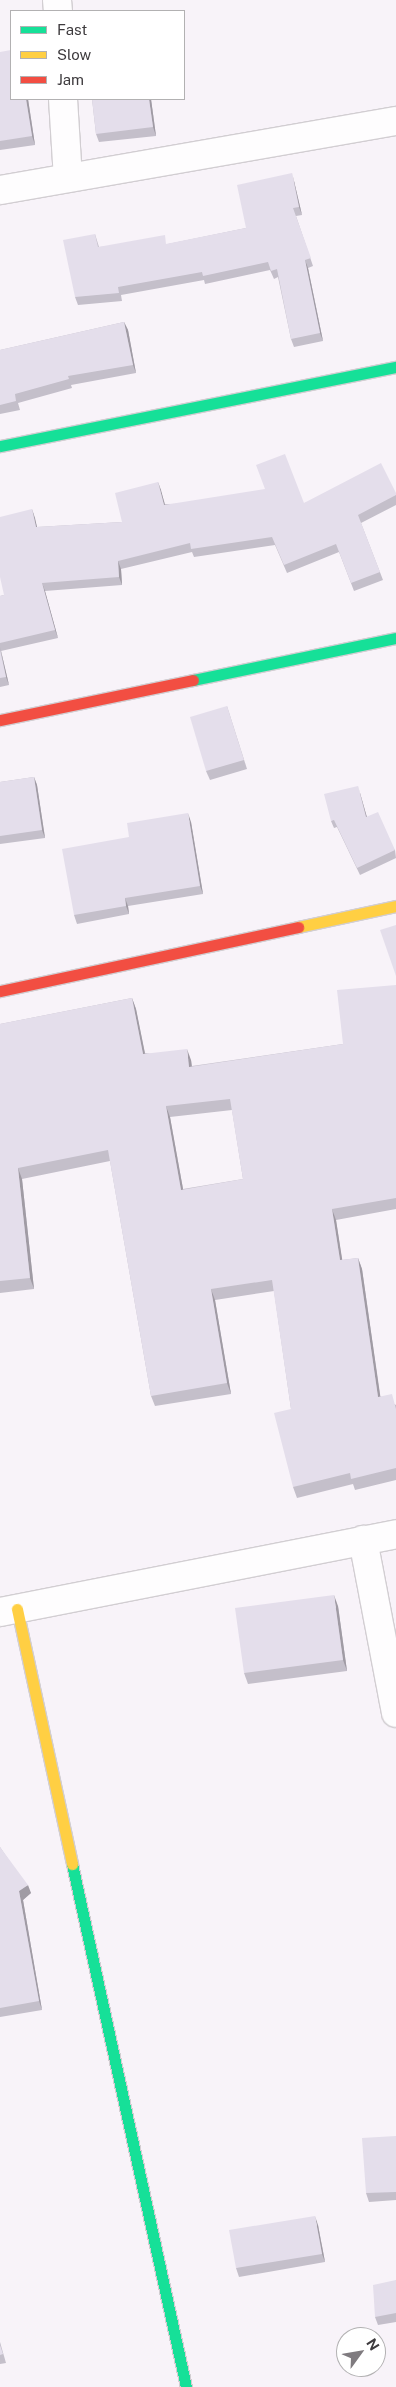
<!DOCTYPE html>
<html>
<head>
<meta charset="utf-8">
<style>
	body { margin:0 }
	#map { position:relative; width:396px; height:2387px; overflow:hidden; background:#f8f3f9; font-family:"Public Sans",sans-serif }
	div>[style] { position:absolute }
	.roads { filter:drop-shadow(1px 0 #d2ced2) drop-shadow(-1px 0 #d2ced2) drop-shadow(0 1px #d2ced2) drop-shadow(0 -1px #d2ced2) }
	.street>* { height:28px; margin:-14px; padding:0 14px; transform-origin:14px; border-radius:14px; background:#fefdfe }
	.fast>* { height:11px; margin:-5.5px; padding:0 5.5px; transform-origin:5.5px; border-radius:5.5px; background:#16e098 }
	.slow>* { height:11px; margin:-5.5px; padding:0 5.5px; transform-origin:5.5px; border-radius:5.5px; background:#ffcf43 }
	.jam>* { height:11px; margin:-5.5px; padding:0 5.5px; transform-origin:5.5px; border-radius:5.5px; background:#f24e42 }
	.wall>* { inset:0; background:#c4bfca }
	.shaded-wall>* { inset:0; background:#a09ba4 }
	.building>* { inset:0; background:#e4deeb }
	span { translate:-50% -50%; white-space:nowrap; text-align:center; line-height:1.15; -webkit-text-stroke:4.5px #fff; paint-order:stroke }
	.legend { position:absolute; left:10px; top:10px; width:175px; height:90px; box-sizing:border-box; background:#fff; border:1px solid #b2b1b2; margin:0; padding:6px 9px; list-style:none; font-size:15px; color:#3e3b3e }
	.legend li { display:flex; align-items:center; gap:10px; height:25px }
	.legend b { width:25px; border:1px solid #b2b1b2 }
	.north { position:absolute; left:336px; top:2327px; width:50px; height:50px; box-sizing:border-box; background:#fff; border:1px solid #b2b1b2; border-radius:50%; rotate:58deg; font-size:14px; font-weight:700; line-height:20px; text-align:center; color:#3e3b3e }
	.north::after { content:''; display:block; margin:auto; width:18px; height:22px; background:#7f7b7f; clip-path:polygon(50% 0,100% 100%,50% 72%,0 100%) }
</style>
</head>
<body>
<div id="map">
	<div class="roads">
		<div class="street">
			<div style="left:57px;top:0;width:11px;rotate:85deg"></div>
			<div style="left:63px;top:99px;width:79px;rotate:86.4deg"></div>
			<div style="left:0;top:190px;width:402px;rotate:-9.9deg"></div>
			<div style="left:363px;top:1540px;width:176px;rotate:79.2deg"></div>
			<div style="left:0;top:1612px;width:404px;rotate:-11.1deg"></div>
		</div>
		<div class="fast">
			<div style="left:0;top:446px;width:404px;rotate:-11.3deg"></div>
			<div style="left:193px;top:680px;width:207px;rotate:-11.7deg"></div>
			<div style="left:72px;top:1864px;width:535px;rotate:77.7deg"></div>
		</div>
		<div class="slow">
			<div style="left:298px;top:927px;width:100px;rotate:-12.1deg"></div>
			<div style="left:17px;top:1609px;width:261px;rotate:77.8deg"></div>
		</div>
		<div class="jam">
			<div style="left:0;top:720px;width:197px;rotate:-11.7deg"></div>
			<div style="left:0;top:991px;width:305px;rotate:-12.1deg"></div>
		</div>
	</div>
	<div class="wall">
		<div style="clip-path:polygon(0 52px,28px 99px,35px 145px,0 150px)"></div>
		<div style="clip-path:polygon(92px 99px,151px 99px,156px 136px,99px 142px,96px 134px)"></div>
		<div style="clip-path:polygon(294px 181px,302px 215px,296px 216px,313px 266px,308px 268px,323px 341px,294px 347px,291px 339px,278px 277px,274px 279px,270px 270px,205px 284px,204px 280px,121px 295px,122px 301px,78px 305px,75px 297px,95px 234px,99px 247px,168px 244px,246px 228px)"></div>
		<div style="clip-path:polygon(124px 322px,128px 330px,136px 373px,71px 385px,72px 388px,18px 403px,20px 410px,0 414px,0 350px)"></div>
		<div style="clip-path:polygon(158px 482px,165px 504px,304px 503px,396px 493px,396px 505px,361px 523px,383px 580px,354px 591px,339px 552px,287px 573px,275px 545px,194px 557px,192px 552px,121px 569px,122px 585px,45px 591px,58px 638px,1px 651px,9px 685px,0 687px,0 596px,4px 595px,32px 509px,37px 527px,122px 522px)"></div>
		<div style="clip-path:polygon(227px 706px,247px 769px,210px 780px,206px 771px)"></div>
		<div style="clip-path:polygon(34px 777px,37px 785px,45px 838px,0 844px,0 782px)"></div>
		<div style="clip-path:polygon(360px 793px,367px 817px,395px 850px,396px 858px,360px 875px,337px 827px,334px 828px,331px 821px)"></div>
		<div style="clip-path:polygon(191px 822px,203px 894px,128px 906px,129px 914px,77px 924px,74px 915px,129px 837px)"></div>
		<div style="clip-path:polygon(evenodd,396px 985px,396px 1209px,336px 1220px,342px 1260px,358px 1258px,362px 1269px,380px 1396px,396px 1405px,396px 1480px,355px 1490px,353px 1484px,297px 1498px,293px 1487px,291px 1409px,274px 1291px,215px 1300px,231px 1394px,155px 1406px,151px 1396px,110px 1161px,22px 1179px,34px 1289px,0 1293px,0 1024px,132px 998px,136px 1009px,145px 1053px,191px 1060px,192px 1066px,343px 1044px,396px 985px,232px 1110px,243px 1179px,183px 1189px,170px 1117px,232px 1110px)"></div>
		<div style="clip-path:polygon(338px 1606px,347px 1671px,248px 1684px,244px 1673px)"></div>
		<div style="clip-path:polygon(0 1847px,31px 1893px,23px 1900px,42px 2010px,0 2017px)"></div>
		<div style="clip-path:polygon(396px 2136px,396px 2200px,369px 2202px,366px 2193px)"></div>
		<div style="clip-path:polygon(318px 2225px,325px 2262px,239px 2277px,236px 2268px)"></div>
		<div style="clip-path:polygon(396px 2280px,396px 2322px,378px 2325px,375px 2317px)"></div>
		<div style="clip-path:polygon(0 2342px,6px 2363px,0 2364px)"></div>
	</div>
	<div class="shaded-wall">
		<div style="clip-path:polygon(26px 99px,28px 99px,35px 145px,32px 136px)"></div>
		<div style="clip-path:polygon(149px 99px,151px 99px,156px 136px,153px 127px)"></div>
		<div style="clip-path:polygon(292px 173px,294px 181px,302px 215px,299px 207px)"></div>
		<div style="clip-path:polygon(305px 260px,308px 268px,323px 341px,320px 333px)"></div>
		<div style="clip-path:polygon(124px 322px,128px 330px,136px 373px,133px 365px)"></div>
		<div style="clip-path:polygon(158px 482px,161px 490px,167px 513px,164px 505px)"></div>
		<div style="clip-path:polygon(32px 509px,35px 518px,39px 536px,36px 527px)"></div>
		<div style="clip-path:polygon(118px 561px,121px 569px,122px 585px,119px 577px)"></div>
		<div style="clip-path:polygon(42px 583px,45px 591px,58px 638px,55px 630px)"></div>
		<div style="clip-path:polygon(0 647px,1px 651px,9px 685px,6px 677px)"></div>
		<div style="clip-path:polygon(34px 777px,37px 785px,45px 838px,42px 830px)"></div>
		<div style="clip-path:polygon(358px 786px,360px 793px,369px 825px,366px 817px)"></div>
		<div style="clip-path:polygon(188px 813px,191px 822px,203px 894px,200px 886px)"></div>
		<div style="clip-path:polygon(125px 898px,128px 906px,129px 914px,126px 906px)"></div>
		<div style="clip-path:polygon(132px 998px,136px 1009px,147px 1064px,143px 1054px)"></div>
		<div style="clip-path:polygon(187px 1049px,191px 1060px,193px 1078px,189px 1067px)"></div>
		<div style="clip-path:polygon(166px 1106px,170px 1117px,185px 1200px,181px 1190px)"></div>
		<div style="clip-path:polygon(18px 1168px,22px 1179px,34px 1289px,30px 1278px)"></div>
		<div style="clip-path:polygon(332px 1209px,336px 1220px,344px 1271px,340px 1260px)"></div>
		<div style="clip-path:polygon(358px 1258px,362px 1269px,382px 1408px,378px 1397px)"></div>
		<div style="clip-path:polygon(211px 1289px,215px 1300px,231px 1394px,227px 1383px)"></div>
		<div style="clip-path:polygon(334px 1595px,338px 1606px,347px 1671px,343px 1660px)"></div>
		<div style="clip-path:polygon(28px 1885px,31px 1893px,23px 1900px,42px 2010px,39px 2001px,19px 1891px)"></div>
		<div style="clip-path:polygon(315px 2216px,318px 2225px,325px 2262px,322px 2254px)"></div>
	</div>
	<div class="building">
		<div style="clip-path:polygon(11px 50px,11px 99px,26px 99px,32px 136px,0 141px,0 52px)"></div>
		<div style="clip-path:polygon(92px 99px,149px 99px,153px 127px,96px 134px)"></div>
		<div style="clip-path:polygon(292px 173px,299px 207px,293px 208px,311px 258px,305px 260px,320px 333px,291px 339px,277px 269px,271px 271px,268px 262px,203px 276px,202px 272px,118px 287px,119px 293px,75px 297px,63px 240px,95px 234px,98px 247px,165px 235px,166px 244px,246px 228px,237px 185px)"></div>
		<div style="clip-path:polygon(124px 322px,133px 365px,68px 376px,69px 379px,15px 394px,16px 401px,0 405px,0 350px)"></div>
		<div style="clip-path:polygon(285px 454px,304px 503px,381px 463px,396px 493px,396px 495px,358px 515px,380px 572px,351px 583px,336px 544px,284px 565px,272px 537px,191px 549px,190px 543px,118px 561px,119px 577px,42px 583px,55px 630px,0 643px,0 596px,4px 595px,0 577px,0 517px,32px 509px,36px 527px,122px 522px,115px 493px,158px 482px,164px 505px,265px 489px,256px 465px)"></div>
		<div style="clip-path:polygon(0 650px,6px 677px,0 678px)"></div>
		<div style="clip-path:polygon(227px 706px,244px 760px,206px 771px,190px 717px)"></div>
		<div style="clip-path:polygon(34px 777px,42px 830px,0 836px,0 782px)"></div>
		<div style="clip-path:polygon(358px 786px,366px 817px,378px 812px,395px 850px,357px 868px,334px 820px,331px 821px,324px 794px)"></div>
		<div style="clip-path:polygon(188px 813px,200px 886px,125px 898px,126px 906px,74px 915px,62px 849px,129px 837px,127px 823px)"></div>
		<div style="clip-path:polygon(396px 925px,396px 976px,380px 930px)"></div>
		<div style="clip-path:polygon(evenodd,396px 985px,396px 1198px,332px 1209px,340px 1260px,358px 1258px,378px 1397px,392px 1394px,396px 1409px,396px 1468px,351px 1479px,350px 1473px,293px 1487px,274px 1413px,291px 1409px,272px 1280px,211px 1289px,227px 1383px,151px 1396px,108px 1150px,18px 1168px,30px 1278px,0 1281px,0 1024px,132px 998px,143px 1054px,187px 1049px,189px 1067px,343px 1044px,337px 990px,396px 985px,230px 1099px,243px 1179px,181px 1190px,166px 1106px,230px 1099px)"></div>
		<div style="clip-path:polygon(334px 1595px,343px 1660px,244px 1673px,235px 1608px)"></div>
		<div style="clip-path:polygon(0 1847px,28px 1885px,19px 1891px,39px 2001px,0 2008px)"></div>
		<div style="clip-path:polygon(396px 2136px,396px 2192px,366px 2193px,362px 2138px)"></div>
		<div style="clip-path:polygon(315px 2216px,322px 2254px,236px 2268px,229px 2230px)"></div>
		<div style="clip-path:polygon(396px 2280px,396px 2313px,375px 2317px,373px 2285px)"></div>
		<div style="clip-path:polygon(0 2345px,3px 2354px,0 2355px)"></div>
	</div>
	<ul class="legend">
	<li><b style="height:6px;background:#16e098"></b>Fast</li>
	<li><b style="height:6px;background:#ffcf43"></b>Slow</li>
	<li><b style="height:6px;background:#f24e42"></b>Jam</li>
	</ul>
	<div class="north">N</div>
</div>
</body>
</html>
